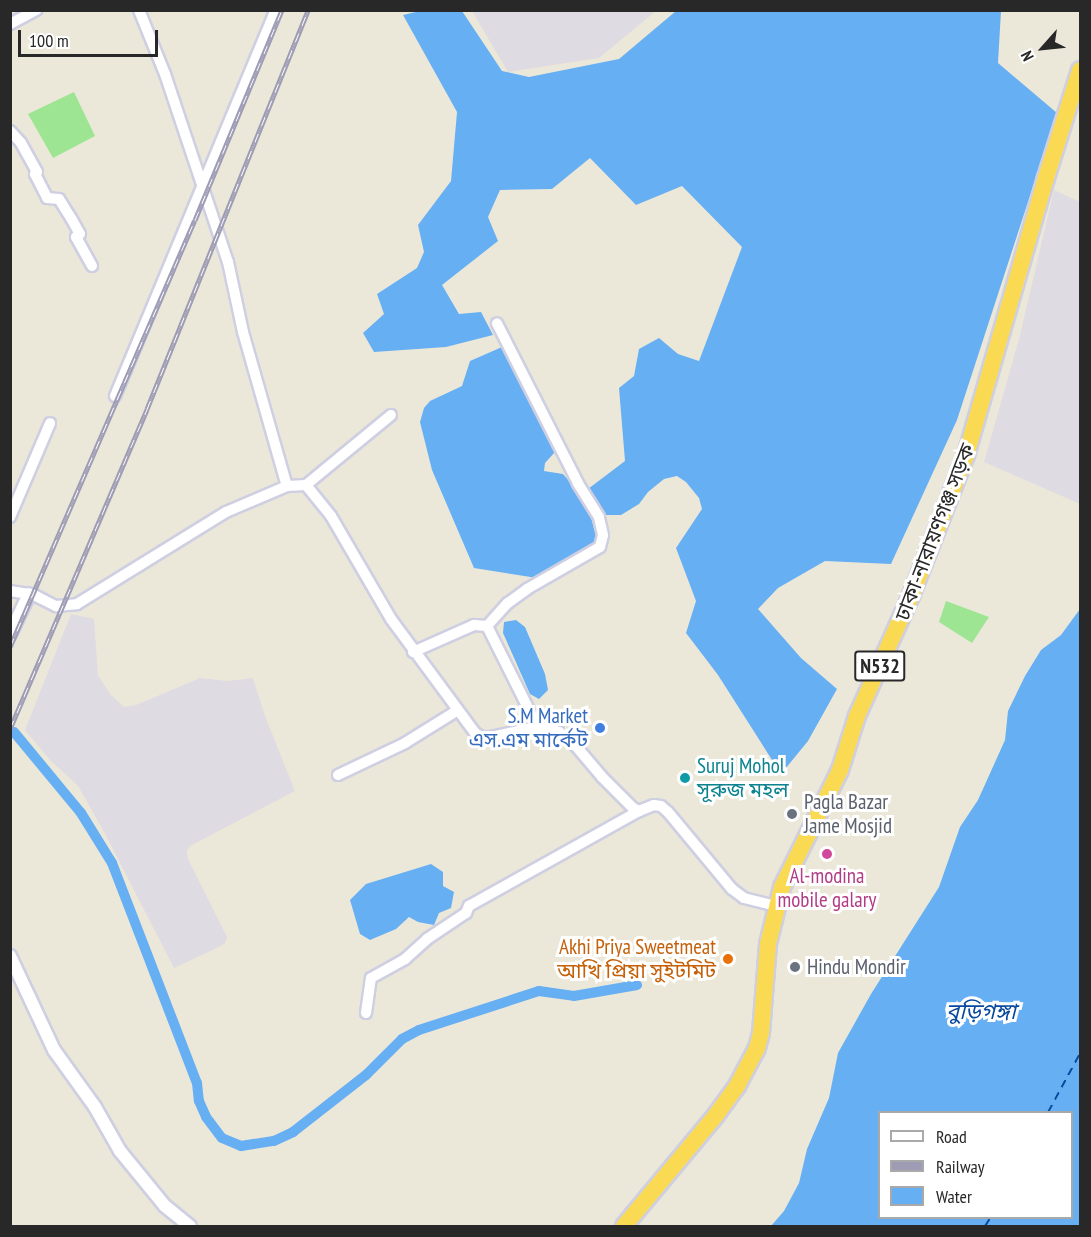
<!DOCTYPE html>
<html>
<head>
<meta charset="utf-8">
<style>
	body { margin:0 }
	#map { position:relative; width:1091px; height:1237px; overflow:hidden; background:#ece8d9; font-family:"PT Sans Narrow","Noto Sans Bengali",sans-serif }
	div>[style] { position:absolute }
	.industrial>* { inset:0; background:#dfdbe3 }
	.green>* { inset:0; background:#9de593 }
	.water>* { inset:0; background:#67aff3 }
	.canal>* { height:10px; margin:-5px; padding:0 5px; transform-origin:5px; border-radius:5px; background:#67aff3 }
	.ferry>* { height:1.5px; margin-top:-0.75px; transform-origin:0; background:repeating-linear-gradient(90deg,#08499d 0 8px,transparent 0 14px) }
	.roads { filter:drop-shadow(2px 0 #cfcfe2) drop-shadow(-2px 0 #cfcfe2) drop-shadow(0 2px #cfcfe2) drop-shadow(0 -2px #cfcfe2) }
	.minor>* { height:10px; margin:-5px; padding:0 5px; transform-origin:5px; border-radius:5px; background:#fff }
	.tertiary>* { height:12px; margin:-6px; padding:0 6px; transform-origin:6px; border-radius:6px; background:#fff }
	.trunk>* { height:16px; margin:-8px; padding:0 8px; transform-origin:8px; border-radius:8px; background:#fada53 }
	.rail>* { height:5px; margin-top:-2.5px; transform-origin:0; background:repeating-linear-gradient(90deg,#fff 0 9px,#9e9cb4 0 18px); box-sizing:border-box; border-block:2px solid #9e9cb4 }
	.dots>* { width:16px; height:16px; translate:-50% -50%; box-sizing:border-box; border:3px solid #fff; border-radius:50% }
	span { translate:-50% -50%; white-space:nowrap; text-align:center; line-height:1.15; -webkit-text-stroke:6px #fff; paint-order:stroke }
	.shield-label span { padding:2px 4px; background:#fff; border:2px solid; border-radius:4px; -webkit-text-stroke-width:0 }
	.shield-label { font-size:20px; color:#282828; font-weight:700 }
	.street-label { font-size:21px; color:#282828 }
	.shop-label { font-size:21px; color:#366cbe }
	.right { translate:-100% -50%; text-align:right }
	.culture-label { font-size:21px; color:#0d838f }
	.left { translate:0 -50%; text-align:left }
	.worship-label { font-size:21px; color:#5b616d }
	.hotel-label { font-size:21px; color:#b23c85 }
	.food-label { font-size:21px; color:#c56008 }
	.water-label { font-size:22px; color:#08499d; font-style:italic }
	.frame { position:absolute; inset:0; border:12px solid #282828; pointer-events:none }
	.legend { position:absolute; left:878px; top:1111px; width:195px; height:108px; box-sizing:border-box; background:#fff; border:2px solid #a9a9a9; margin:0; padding:8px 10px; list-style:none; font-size:18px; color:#282828 }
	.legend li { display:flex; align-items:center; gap:12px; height:30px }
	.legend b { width:30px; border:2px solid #a9a9a9 }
	.north { position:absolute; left:1013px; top:18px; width:60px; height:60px; -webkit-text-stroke:4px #fff; paint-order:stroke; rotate:243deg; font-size:16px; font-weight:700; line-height:24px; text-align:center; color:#282828 }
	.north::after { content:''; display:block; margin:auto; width:21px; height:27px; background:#282828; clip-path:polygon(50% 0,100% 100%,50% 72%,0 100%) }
	.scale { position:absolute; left:18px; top:30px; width:140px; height:27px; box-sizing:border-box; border:3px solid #282828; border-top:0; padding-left:8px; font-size:18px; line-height:21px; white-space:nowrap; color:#282828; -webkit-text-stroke:4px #fff; paint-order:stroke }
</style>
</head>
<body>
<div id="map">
	<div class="industrial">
		<div style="clip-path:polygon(472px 11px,471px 11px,656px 11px,599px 58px,508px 72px)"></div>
		<div style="clip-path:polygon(1054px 190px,1080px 202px,1080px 504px,984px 462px,1019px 339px)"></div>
		<div style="clip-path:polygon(71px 614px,94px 619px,98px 675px,110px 694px,124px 707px,136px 705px,200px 678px,228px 681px,253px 678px,265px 716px,295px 791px,190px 846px,187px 851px,188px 859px,227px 937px,225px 943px,219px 947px,174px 968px,103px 830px,78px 786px,50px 760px,25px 730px)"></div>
	</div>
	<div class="green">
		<div style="clip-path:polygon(74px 92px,95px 136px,53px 158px,28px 114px)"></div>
		<div style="clip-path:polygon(946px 601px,989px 617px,972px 643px,939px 622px)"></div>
	</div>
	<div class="water">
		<div style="clip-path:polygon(420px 11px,462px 11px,502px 71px,529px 77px,619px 59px,676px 11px,1001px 11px,998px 63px,1057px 113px,957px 420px,891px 564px,825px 561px,778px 588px,758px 609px,801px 658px,837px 689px,808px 741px,781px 774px,718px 675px,686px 633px,696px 601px,676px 548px,702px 509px,699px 498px,686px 482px,677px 476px,664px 479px,648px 492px,639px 504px,621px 515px,602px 515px,588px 489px,625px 461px,619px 388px,634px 376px,639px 349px,659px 338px,678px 354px,699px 361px,742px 247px,682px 186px,636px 205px,590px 158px,552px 189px,500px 190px,488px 217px,498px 241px,442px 285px,459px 314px,481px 312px,493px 335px,446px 347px,374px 352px,363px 333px,384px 314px,377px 294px,417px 268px,424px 252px,418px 225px,451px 181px,457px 112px,403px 15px)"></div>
		<div style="clip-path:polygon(502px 347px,553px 443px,555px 452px,545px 463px,544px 471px,563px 474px,577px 490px,590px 513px,597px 541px,580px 557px,537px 578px,474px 568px,432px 470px,420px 422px,424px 408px,430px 401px,462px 386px,470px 361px)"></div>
		<div style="clip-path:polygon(evenodd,1080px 609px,1080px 1226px,771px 1226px,784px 1211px,799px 1183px,807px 1149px,829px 1098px,838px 1053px,871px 994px,939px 887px,960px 827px,978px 800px,1005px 740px,1008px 711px,1025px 676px,1041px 650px,1061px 635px,1080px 609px,1072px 1112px,1072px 1218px,880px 1218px,880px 1112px,1072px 1112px)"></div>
		<div style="clip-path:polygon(516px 620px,525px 627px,545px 674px,548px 690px,539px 699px,530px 694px,503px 633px,504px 622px)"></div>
		<div style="clip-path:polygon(431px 864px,443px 872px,443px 886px,454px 892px,451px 908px,439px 913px,434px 925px,418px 922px,409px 917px,396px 929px,370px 940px,360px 934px,350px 900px,366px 884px)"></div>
	</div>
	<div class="canal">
		<div style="left:14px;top:732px;width:105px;rotate:50.4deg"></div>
		<div style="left:81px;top:813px;width:59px;rotate:58.2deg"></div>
		<div style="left:112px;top:863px;width:236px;rotate:68.9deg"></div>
		<div style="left:197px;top:1083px;width:18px;rotate:84deg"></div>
		<div style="left:199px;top:1101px;width:17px;rotate:66deg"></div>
		<div style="left:206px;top:1117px;width:26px;rotate:53deg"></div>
		<div style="left:222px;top:1138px;width:21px;rotate:23deg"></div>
		<div style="left:241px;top:1146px;width:33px;rotate:-9deg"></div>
		<div style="left:274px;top:1141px;width:21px;rotate:-25deg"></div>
		<div style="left:293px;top:1132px;width:93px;rotate:-38deg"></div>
		<div style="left:366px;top:1075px;width:51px;rotate:-45deg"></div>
		<div style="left:402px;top:1039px;width:19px;rotate:-28deg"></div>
		<div style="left:419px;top:1030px;width:126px;rotate:-18deg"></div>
		<div style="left:539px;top:991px;width:35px;rotate:8deg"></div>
		<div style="left:574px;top:996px;width:64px;rotate:-9.9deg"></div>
	</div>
	<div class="ferry">
		<div style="left:1048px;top:1112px;width:67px;rotate:-61.5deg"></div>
		<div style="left:985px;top:1226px;width:9px;rotate:-58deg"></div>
	</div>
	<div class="roads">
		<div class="minor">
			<div style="left:139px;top:10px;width:69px;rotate:67.9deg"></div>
			<div style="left:165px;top:74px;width:198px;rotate:71.5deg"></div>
			<div style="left:228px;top:262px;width:72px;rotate:77.9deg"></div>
			<div style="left:243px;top:332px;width:160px;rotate:74.1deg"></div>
			<div style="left:10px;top:24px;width:30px;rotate:-28deg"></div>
			<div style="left:10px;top:131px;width:16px;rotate:47deg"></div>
			<div style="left:21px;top:143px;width:33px;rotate:61deg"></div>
			<div style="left:37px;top:172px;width:3px;rotate:135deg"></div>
			<div style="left:35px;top:174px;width:27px;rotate:63deg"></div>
			<div style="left:47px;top:198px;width:12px;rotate:5deg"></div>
			<div style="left:59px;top:199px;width:22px;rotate:58deg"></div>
			<div style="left:71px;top:218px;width:18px;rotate:61deg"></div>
			<div style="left:80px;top:234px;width:5px;rotate:143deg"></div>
			<div style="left:76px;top:237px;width:33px;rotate:61deg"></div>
			<div style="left:115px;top:396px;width:418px;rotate:-67.4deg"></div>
			<div style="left:306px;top:485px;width:110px;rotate:-39.5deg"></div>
			<div style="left:10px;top:517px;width:102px;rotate:-66.9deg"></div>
			<div style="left:10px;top:591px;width:24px;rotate:9deg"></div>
			<div style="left:34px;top:595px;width:25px;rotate:27deg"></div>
			<div style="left:56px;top:606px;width:21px;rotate:-5deg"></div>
			<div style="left:77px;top:604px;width:175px;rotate:-31.7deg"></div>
			<div style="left:226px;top:512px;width:66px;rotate:-23.1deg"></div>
			<div style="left:287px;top:486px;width:19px;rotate:-3deg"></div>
			<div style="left:306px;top:485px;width:40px;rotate:51deg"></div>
			<div style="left:331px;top:516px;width:119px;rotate:59.8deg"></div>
			<div style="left:391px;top:619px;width:142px;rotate:53.6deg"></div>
			<div style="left:475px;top:733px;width:8px;rotate:30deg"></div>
			<div style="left:482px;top:737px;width:9px"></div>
			<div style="left:491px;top:737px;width:52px;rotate:-12.2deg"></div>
			<div style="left:542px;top:726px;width:18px;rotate:19deg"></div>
			<div style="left:559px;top:732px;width:21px;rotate:39deg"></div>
			<div style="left:575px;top:745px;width:42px;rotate:49.8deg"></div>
			<div style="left:602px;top:777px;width:44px;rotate:45deg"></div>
			<div style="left:633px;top:808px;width:7px;rotate:27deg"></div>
			<div style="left:639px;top:811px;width:16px;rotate:-22deg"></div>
			<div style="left:654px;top:805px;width:7px;rotate:8deg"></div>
			<div style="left:661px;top:806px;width:9px;rotate:41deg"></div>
			<div style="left:668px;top:812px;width:100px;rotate:50.3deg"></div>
			<div style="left:732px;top:889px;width:15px;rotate:37deg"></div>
			<div style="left:744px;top:898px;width:33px;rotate:14deg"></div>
			<div style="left:487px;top:626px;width:101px;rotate:63.4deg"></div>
			<div style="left:532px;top:716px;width:14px;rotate:45deg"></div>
			<div style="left:413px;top:652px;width:67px;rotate:-23.9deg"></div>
			<div style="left:474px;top:625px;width:13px;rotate:4deg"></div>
			<div style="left:487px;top:626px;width:31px;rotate:-48deg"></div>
			<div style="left:508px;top:603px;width:24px;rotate:-36deg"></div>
			<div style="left:527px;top:589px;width:84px;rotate:-29.9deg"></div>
			<div style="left:600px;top:547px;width:12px;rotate:-76deg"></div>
			<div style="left:603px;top:535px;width:18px;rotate:-103deg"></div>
			<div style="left:599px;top:517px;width:40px;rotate:-122deg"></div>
			<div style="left:578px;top:483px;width:179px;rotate:-116.9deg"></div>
			<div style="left:338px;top:775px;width:74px;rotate:-25.5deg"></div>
			<div style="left:405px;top:743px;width:62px;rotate:-31.9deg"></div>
			<div style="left:366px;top:1013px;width:35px;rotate:-82deg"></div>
			<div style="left:371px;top:978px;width:39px;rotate:-29deg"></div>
			<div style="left:405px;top:959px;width:30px;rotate:-42deg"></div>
			<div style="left:427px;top:939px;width:47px;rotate:-33.7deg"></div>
			<div style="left:466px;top:913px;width:8px;rotate:-67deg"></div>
			<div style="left:469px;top:906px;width:195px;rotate:-29.2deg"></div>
		</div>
		<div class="tertiary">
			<div style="left:10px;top:634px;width:44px;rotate:-64.6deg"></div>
			<div style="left:10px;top:956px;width:104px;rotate:64.9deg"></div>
			<div style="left:54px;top:1050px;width:70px;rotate:54.3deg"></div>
			<div style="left:95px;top:1107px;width:51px;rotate:60.4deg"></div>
			<div style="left:120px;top:1151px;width:71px;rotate:50.7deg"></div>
			<div style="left:165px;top:1206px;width:32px;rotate:39deg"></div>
		</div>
		<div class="trunk">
			<div style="left:624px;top:1226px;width:144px;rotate:-50.3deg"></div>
			<div style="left:716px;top:1115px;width:36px;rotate:-54deg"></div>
			<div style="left:737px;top:1086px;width:43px;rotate:-62.2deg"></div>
			<div style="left:757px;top:1048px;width:16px;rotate:-75deg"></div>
			<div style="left:761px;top:1033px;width:89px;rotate:-85.5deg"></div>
			<div style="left:768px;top:944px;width:59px;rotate:-76.2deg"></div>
			<div style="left:782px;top:887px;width:131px;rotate:-63.6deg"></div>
			<div style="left:840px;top:770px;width:57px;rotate:-72.5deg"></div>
			<div style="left:857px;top:716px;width:132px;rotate:-65.8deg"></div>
			<div style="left:911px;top:596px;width:151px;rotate:-68.7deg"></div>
			<div style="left:966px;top:455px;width:288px;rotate:-73.9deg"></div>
			<div style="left:1046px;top:178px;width:113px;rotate:-72.5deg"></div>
		</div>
	</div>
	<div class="rail">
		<div style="left:10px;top:647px;width:465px;rotate:-66.6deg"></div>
		<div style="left:195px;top:220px;width:227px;rotate:-67.5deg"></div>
		<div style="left:10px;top:729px;width:348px;rotate:-66.8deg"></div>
		<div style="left:147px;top:409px;width:430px;rotate:-68deg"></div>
	</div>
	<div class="dots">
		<div style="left:600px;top:728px;background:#3f7fe0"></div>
		<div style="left:685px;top:778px;background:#0f9aa8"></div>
		<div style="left:792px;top:814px;background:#6b7280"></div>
		<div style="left:827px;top:854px;background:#d1479c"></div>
		<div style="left:728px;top:959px;background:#e8710a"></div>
		<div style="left:795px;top:967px;background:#6b7280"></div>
	</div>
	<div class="shield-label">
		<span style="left:880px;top:666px">N532</span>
	</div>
	<div class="street-label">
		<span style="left:935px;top:532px;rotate:-69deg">ঢাকা-নারায়ণগঞ্জ সড়ক</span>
	</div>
	<div class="shop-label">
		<span class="right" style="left:588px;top:728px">S.M Market<br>এস.এম মার্কেট</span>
	</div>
	<div class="culture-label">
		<span class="left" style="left:697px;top:778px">Suruj Mohol<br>সূরুজ মহল</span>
	</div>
	<div class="worship-label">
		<span class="left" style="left:804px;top:814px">Pagla Bazar<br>Jame Mosjid</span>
		<span class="left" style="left:807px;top:967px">Hindu Mondir</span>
	</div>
	<div class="hotel-label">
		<span style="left:827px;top:888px">Al-modina<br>mobile galary</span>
	</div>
	<div class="food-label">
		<span class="right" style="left:716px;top:959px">Akhi Priya Sweetmeat<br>আখি প্রিয়া সুইটমিট</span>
	</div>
	<div class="water-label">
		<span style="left:981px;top:1012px">বুড়িগঙ্গা</span>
	</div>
	<div class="frame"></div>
	<ul class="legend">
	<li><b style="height:8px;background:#fff"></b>Road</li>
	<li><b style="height:8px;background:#9e9cb4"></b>Railway</li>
	<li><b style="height:16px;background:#67aff3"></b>Water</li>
	</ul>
	<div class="north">N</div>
	<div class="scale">100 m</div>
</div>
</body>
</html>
